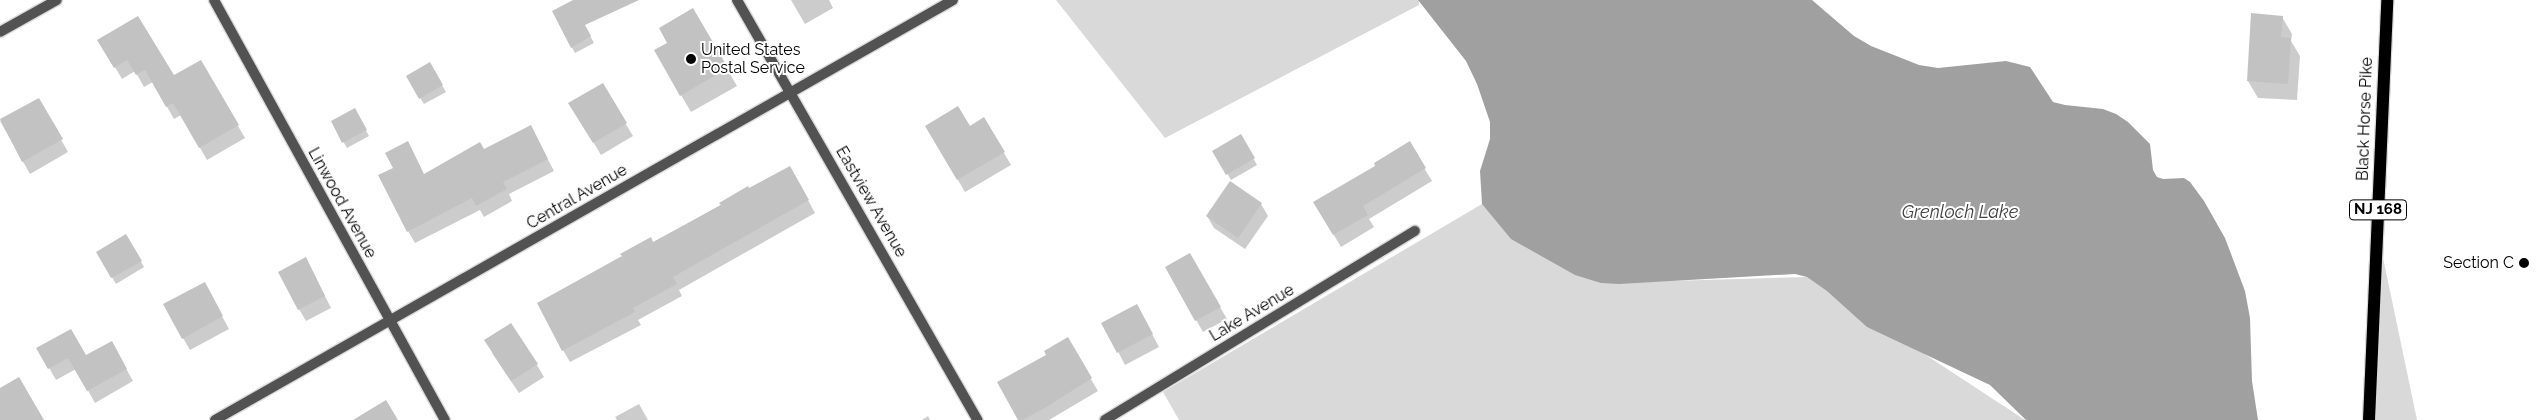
<!DOCTYPE html>
<html>
<head>
<meta charset="utf-8">
<style>
	body { margin:0 }
	#map { position:relative; width:2547px; height:420px; overflow:hidden; background:#fff; font-family:Raleway,sans-serif }
	div>[style] { position:absolute }
	.green>* { inset:0; background:#d9d9d9 }
	.water>* { inset:0; background:#a0a0a0 }
	.shadow>* { inset:0; background:#0003 }
	.building>* { inset:0; background:#c2c2c2 }
	.roads { filter:drop-shadow(1px 0 #dbdbdb) drop-shadow(-1px 0 #dbdbdb) drop-shadow(0 1px #dbdbdb) drop-shadow(0 -1px #dbdbdb) }
	.minor>* { height:10px; margin:-5px; padding:0 5px; transform-origin:5px; border-radius:5px; background:#525252 }
	.primary>* { height:12px; margin:-6px; padding:0 6px; transform-origin:6px; border-radius:6px; background:#000 }
	.dots>* { width:14px; height:14px; translate:-50% -50%; box-sizing:border-box; border:2px solid #fff; border-radius:50% }
	span { translate:-50% -50%; white-space:nowrap; text-align:center; line-height:1.15; -webkit-text-stroke:4px #fff; paint-order:stroke }
	.shield-label span { padding:1px 4px; background:#fff; border:1px solid; border-radius:4px; -webkit-text-stroke-width:0 }
	.shield-label { font-size:15px; color:#000; font-weight:700 }
	.poi-label { font-size:16px; color:#000 }
	.left { translate:0 -50%; text-align:left }
	.right { translate:-100% -50%; text-align:right }
	.street-label { font-size:16px; color:#000 }
	.water-label { font-size:18px; color:#414141; font-style:italic }
</style>
</head>
<body>
<div id="map">
	<div class="green">
		<div style="clip-path:polygon(1056px 0,1419px 0,1419px 5px,1165px 138px)"></div>
		<div style="clip-path:polygon(1482px 204px,1602px 283px,1807px 277px,2025px 420px,1179px 420px,1163px 392px)"></div>
		<div style="clip-path:polygon(2377px 229px,2417px 420px,2369px 420px)"></div>
	</div>
	<div class="water">
		<div style="clip-path:polygon(1418px 0,1812px 0,1854px 36px,1871px 46px,1919px 65px,1938px 68px,2006px 61px,2030px 67px,2053px 102px,2065px 105px,2103px 109px,2116px 114px,2128px 122px,2150px 144px,2153px 170px,2157px 177px,2163px 179px,2184px 178px,2190px 182px,2204px 201px,2225px 238px,2245px 291px,2250px 318px,2252px 381px,2258px 420px,2026px 420px,1990px 385px,1867px 327px,1827px 291px,1807px 277px,1795px 274px,1619px 284px,1601px 283px,1575px 275px,1511px 239px,1482px 204px,1480px 171px,1490px 139px,1490px 122px,1477px 84px,1466px 61px)"></div>
	</div>
	<div class="shadow">
		<div style="clip-path:polygon(791px 0,829px 0,833px 8px,805px 24px)"></div>
		<div style="clip-path:polygon(572px 2px,594px 43px,575px 53px,553px 12px)"></div>
		<div style="clip-path:polygon(693px 10px,737px 86px,691px 112px,655px 51px,669px 43px)"></div>
		<div style="clip-path:polygon(2282px 17px,2292px 34px,2291px 41px,2300px 56px,2297px 100px,2258px 98px,2248px 81px)"></div>
		<div style="clip-path:polygon(99px 40px,174px 77px,201px 62px,245px 138px,207px 160px,181px 115px,174px 119px,153px 82px,144px 87px,135px 71px,122px 79px)"></div>
		<div style="clip-path:polygon(429px 63px,446px 92px,424px 104px,407px 76px)"></div>
		<div style="clip-path:polygon(602px 84px,633px 136px,601px 155px,570px 103px)"></div>
		<div style="clip-path:polygon(38px 99px,68px 152px,30px 174px,0 121px)"></div>
		<div style="clip-path:polygon(354px 110px,369px 136px,347px 148px,332px 122px)"></div>
		<div style="clip-path:polygon(984px 119px,1011px 165px,965px 192px,926px 126px,969px 128px)"></div>
		<div style="clip-path:polygon(531px 127px,554px 171px,509px 194px,512px 201px,484px 217px,480px 210px,415px 243px,408px 231px,425px 175px,484px 151px)"></div>
		<div style="clip-path:polygon(1241px 136px,1257px 165px,1231px 180px,1214px 151px)"></div>
		<div style="clip-path:polygon(1409px 143px,1432px 181px,1369px 219px,1374px 227px,1341px 247px,1315px 203px,1377px 167px)"></div>
		<div style="clip-path:polygon(797px 180px,815px 213px,679px 290px,682px 296px,638px 320px,641px 325px,570px 362px,563px 350px,653px 243px,749px 189px)"></div>
		<div style="clip-path:polygon(1261px 204px,1268px 216px,1245px 249px,1214px 228px,1207px 216px)"></div>
		<div style="clip-path:polygon(126px 236px,144px 267px,116px 284px,97px 252px)"></div>
		<div style="clip-path:polygon(1189px 254px,1227px 319px,1203px 332px,1166px 267px)"></div>
		<div style="clip-path:polygon(312px 271px,331px 308px,306px 321px,299px 309px)"></div>
		<div style="clip-path:polygon(211px 296px,229px 329px,190px 350px,183px 338px)"></div>
		<div style="clip-path:polygon(1143px 317px,1159px 347px,1125px 365px,1103px 323px)"></div>
		<div style="clip-path:polygon(1067px 339px,1098px 391px,1049px 420px,1019px 420px,1048px 355px)"></div>
		<div style="clip-path:polygon(112px 343px,133px 381px,95px 403px,76px 369px,56px 380px,38px 348px,86px 357px)"></div>
		<div style="clip-path:polygon(492px 353px,537px 365px,544px 377px,519px 393px)"></div>
		<div style="clip-path:polygon(639px 404px,648px 420px,617px 420px,615px 417px)"></div>
		<div style="clip-path:polygon(928px 416px,930px 420px,922px 420px)"></div>
	</div>
	<div class="building">
		<div style="clip-path:polygon(573px 0,639px 0,585px 25px,591px 36px,571px 48px,552px 11px)"></div>
		<div style="clip-path:polygon(693px 8px,728px 68px,680px 96px,654px 50px,667px 43px,659px 28px)"></div>
		<div style="clip-path:polygon(2251px 13px,2283px 16px,2281px 37px,2291px 38px,2288px 84px,2247px 81px)"></div>
		<div style="clip-path:polygon(138px 16px,174px 75px,201px 60px,239px 125px,199px 148px,173px 103px,166px 107px,145px 70px,136px 75px,127px 60px,114px 68px,97px 40px)"></div>
		<div style="clip-path:polygon(430px 62px,443px 85px,419px 99px,406px 76px)"></div>
		<div style="clip-path:polygon(603px 83px,627px 123px,593px 143px,568px 103px)"></div>
		<div style="clip-path:polygon(39px 98px,63px 139px,22px 162px,0 119px)"></div>
		<div style="clip-path:polygon(958px 106px,970px 126px,984px 117px,1005px 152px,957px 180px,925px 126px)"></div>
		<div style="clip-path:polygon(355px 108px,367px 130px,342px 143px,331px 121px)"></div>
		<div style="clip-path:polygon(531px 125px,548px 159px,503px 182px,507px 189px,476px 206px,472px 198px,407px 232px,378px 175px,393px 168px,385px 153px,408px 141px,424px 174px,480px 142px,484px 149px)"></div>
		<div style="clip-path:polygon(1241px 134px,1255px 158px,1226px 175px,1212px 151px)"></div>
		<div style="clip-path:polygon(1410px 141px,1426px 168px,1363px 206px,1368px 215px,1333px 235px,1313px 202px,1375px 166px,1374px 163px)"></div>
		<div style="clip-path:polygon(790px 166px,809px 200px,673px 277px,677px 284px,633px 308px,635px 312px,562px 351px,537px 303px,622px 256px,620px 254px,651px 237px,653px 242px,721px 205px,719px 203px,748px 186px,749px 188px)"></div>
		<div style="clip-path:polygon(1230px 181px,1262px 203px,1238px 238px,1206px 216px)"></div>
		<div style="clip-path:polygon(126px 234px,142px 261px,111px 278px,96px 252px)"></div>
		<div style="clip-path:polygon(1190px 253px,1221px 307px,1195px 321px,1165px 267px)"></div>
		<div style="clip-path:polygon(306px 257px,325px 296px,298px 310px,278px 272px)"></div>
		<div style="clip-path:polygon(205px 282px,223px 316px,182px 339px,163px 304px)"></div>
		<div style="clip-path:polygon(1137px 304px,1153px 334px,1117px 353px,1101px 323px)"></div>
		<div style="clip-path:polygon(511px 323px,538px 364px,511px 381px,484px 340px)"></div>
		<div style="clip-path:polygon(71px 329px,86px 355px,112px 341px,127px 369px,87px 391px,68px 358px,48px 369px,36px 348px)"></div>
		<div style="clip-path:polygon(1068px 337px,1092px 378px,1045px 408px,1022px 420px,1018px 420px,997px 382px,1046px 355px,1044px 351px)"></div>
		<div style="clip-path:polygon(19px 377px,44px 420px,0 420px,0 388px)"></div>
		<div style="clip-path:polygon(386px 400px,398px 420px,353px 420px)"></div>
	</div>
	<div class="roads">
		<div class="minor">
			<div style="left:214px;top:0;width:479px;rotate:61.2deg"></div>
			<div style="left:737px;top:0;width:484px;rotate:60.2deg"></div>
			<div style="left:0;top:32px;width:65px;rotate:-29.3deg"></div>
			<div style="left:215px;top:420px;width:849px;rotate:-29.64deg"></div>
			<div style="left:1105px;top:420px;width:363px;rotate:-31.4deg"></div>
		</div>
		<div class="primary">
			<div style="left:2369px;top:420px;width:420px;rotate:-87.5deg"></div>
		</div>
	</div>
	<div class="dots">
		<div style="left:691px;top:59px;background:#000"></div>
		<div style="left:2524px;top:263px;background:#000"></div>
	</div>
	<div class="shield-label">
		<span style="left:2378px;top:210px">NJ 168</span>
	</div>
	<div class="poi-label">
		<span class="left" style="left:701px;top:59px">United States<br>Postal Service</span>
		<span class="right" style="left:2514px;top:263px">Section C</span>
	</div>
	<div class="street-label">
		<span style="left:2365px;top:119px;rotate:-88deg">Black Horse Pike</span>
		<span style="left:577px;top:197px;rotate:-30deg">Central Avenue</span>
		<span style="left:871px;top:202px;rotate:60deg">Eastview Avenue</span>
		<span style="left:342px;top:203px;rotate:61deg">Linwood Avenue</span>
		<span style="left:1252px;top:313px;rotate:-31deg">Lake Avenue</span>
	</div>
	<div class="water-label">
		<span style="left:1960px;top:212px">Grenloch Lake</span>
	</div>
</div>
</body>
</html>
